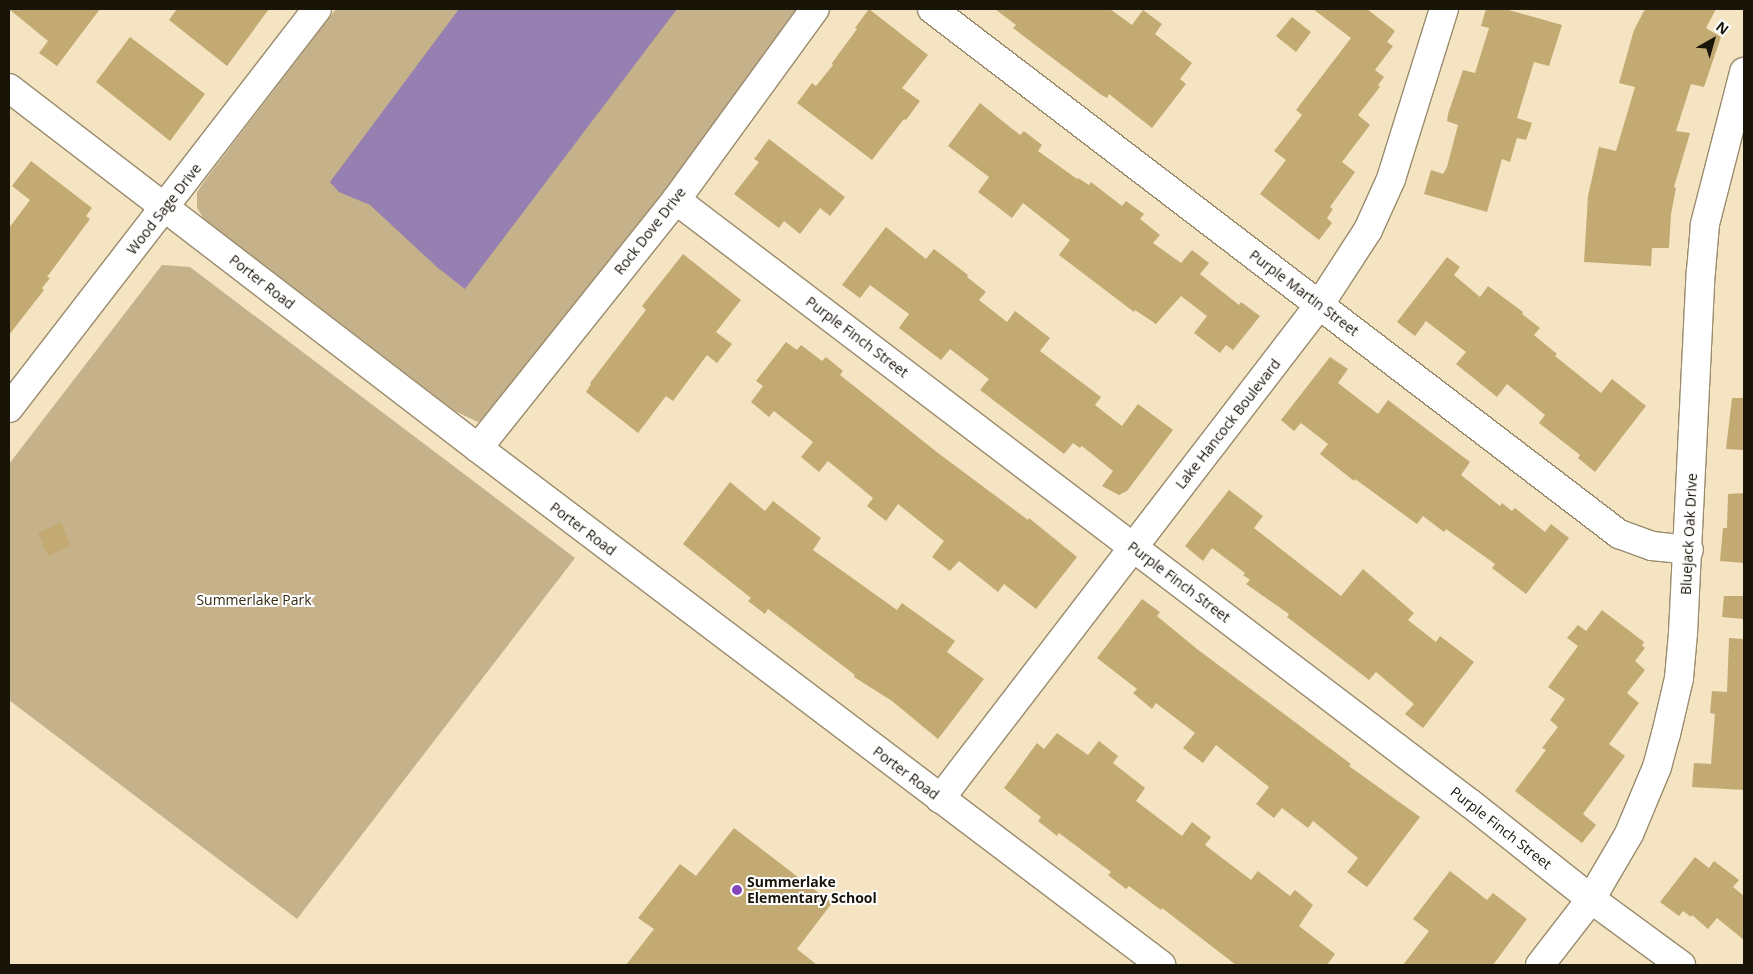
<!DOCTYPE html>
<html>
<head>
<meta charset="utf-8">
<style>
	body { margin:0 }
	#map { position:relative; width:1753px; height:974px; overflow:hidden; background:#f4e4c2; font-family:"Open Sans",sans-serif }
	div>[style] { position:absolute }
	.green>* { inset:0; background:#c5b28a }
	.water>* { inset:0; background:#967fb1 }
	.building>* { inset:0; background:#c3aa73 }
	.roads { filter:drop-shadow(1px 0 #9a8b6c) drop-shadow(-1px 0 #9a8b6c) drop-shadow(0 1px #9a8b6c) drop-shadow(0 -1px #9a8b6c) }
	.minor>* { height:28px; margin:-14px; padding:0 14px; transform-origin:14px; border-radius:14px; background:#fff }
	.dots>* { width:14px; height:14px; translate:-50% -50%; box-sizing:border-box; border:2px solid #fff; border-radius:50% }
	span { translate:-50% -50%; white-space:nowrap; text-align:center; line-height:1.15; -webkit-text-stroke:4px #fff; paint-order:stroke }
	.street-label { font-size:14px; color:#191408 }
	.park-label { font-size:14px; color:#362b11 }
	.poi-label { font-size:14px; color:#191408; font-weight:700 }
	.left { translate:0 -50%; text-align:left }
	.frame { position:absolute; inset:0; border:10px solid #191408; pointer-events:none }
	.north { position:absolute; left:1688px; top:15px; width:50px; height:50px; -webkit-text-stroke:4px #fff; paint-order:stroke; rotate:38deg; font-size:14px; font-weight:700; line-height:20px; text-align:center; color:#191408 }
	.north::after { content:''; display:block; margin:auto; width:18px; height:22px; background:#191408; clip-path:polygon(50% 0,100% 100%,50% 72%,0 100%) }
</style>
</head>
<body>
<div id="map">
	<div class="green">
		<div style="clip-path:polygon(336px 9px,801px 9px,495px 414px,478px 422px,455px 411px,204px 219px,197px 208px,197px 192px,206px 179px)"></div>
		<div style="clip-path:polygon(162px 265px,190px 267px,575px 558px,297px 919px,9px 700px,9px 464px)"></div>
	</div>
	<div class="water">
		<div style="clip-path:polygon(459px 9px,677px 9px,465px 289px,438px 268px,370px 205px,339px 192px,330px 182px)"></div>
	</div>
	<div class="building">
		<div style="clip-path:polygon(9px 9px,100px 9px,57px 66px,39px 53px,48px 41px)"></div>
		<div style="clip-path:polygon(177px 9px,269px 9px,227px 66px,169px 20px)"></div>
		<div style="clip-path:polygon(869px 9px,928px 55px,902px 88px,920px 101px,906px 120px,904px 119px,872px 160px,797px 103px,812px 83px,816px 86px,833px 65px,832px 63px,857px 29px,855px 28px)"></div>
		<div style="clip-path:polygon(995px 9px,1110px 9px,1132px 25px,1143px 10px,1162px 24px,1155px 34px,1192px 63px,1180px 79px,1186px 84px,1152px 128px,1109px 94px,1107px 98px,1100px 94px,1026px 38px,1013px 28px,1016px 25px)"></div>
		<div style="clip-path:polygon(1313px 9px,1367px 9px,1395px 31px,1387px 42px,1393px 46px,1375px 70px,1384px 77px,1378px 85px,1380px 87px,1358px 115px,1370px 125px,1342px 162px,1355px 172px,1330px 207px,1333px 209px,1327px 218px,1332px 223px,1319px 240px,1260px 194px,1286px 160px,1274px 151px,1302px 115px,1296px 110px,1351px 38px)"></div>
		<div style="clip-path:polygon(1486px 9px,1505px 9px,1562px 25px,1549px 66px,1534px 62px,1517px 118px,1532px 123px,1526px 140px,1517px 138px,1510px 162px,1502px 159px,1487px 212px,1424px 194px,1431px 170px,1443px 174px,1447px 167px,1458px 125px,1447px 121px,1448px 114px,1463px 70px,1475px 73px,1489px 28px,1481px 26px)"></div>
		<div style="clip-path:polygon(1645px 9px,1716px 9px,1706px 28px,1721px 37px,1704px 87px,1691px 84px,1676px 131px,1690px 133px,1674px 187px,1676px 188px,1671px 214px,1669px 248px,1652px 248px,1651px 266px,1584px 262px,1588px 196px,1599px 147px,1616px 151px,1635px 87px,1619px 83px,1634px 30px)"></div>
		<div style="clip-path:polygon(1292px 17px,1311px 32px,1296px 52px,1276px 36px)"></div>
		<div style="clip-path:polygon(130px 37px,205px 94px,170px 141px,96px 82px)"></div>
		<div style="clip-path:polygon(980px 103px,1020px 135px,1024px 131px,1042px 145px,1038px 151px,1077px 179px,1078px 178px,1089px 185px,1091px 182px,1122px 206px,1126px 201px,1144px 214px,1140px 219px,1160px 235px,1153px 243px,1181px 263px,1192px 250px,1209px 263px,1200px 274px,1239px 305px,1241px 302px,1260px 316px,1233px 350px,1226px 345px,1220px 353px,1194px 333px,1207px 316px,1181px 296px,1156px 324px,1135px 310px,1134px 312px,1059px 255px,1070px 240px,1023px 203px,1012px 218px,978px 192px,989px 177px,948px 146px)"></div>
		<div style="clip-path:polygon(769px 139px,845px 197px,830px 216px,820px 208px,800px 234px,784px 221px,779px 228px,734px 194px,759px 162px,754px 159px)"></div>
		<div style="clip-path:polygon(31px 161px,92px 208px,86px 216px,90px 219px,47px 277px,50px 278px,42px 288px,44px 290px,9px 335px,9px 228px,30px 200px,12px 186px)"></div>
		<div style="clip-path:polygon(886px 227px,926px 259px,934px 249px,968px 275px,967px 277px,986px 292px,979px 300px,1007px 322px,1015px 311px,1050px 338px,1040px 351px,1101px 397px,1095px 405px,1122px 426px,1138px 404px,1173px 430px,1127px 491px,1119px 495px,1102px 486px,1113px 471px,1082px 446px,1080px 448px,1073px 443px,1064px 454px,980px 390px,989px 379px,950px 349px,941px 360px,899px 328px,909px 314px,870px 285px,860px 298px,842px 285px)"></div>
		<div style="clip-path:polygon(683px 254px,741px 300px,716px 332px,732px 344px,717px 363px,707px 355px,673px 401px,666px 396px,638px 433px,586px 392px,591px 384px,590px 383px,646px 310px,642px 306px)"></div>
		<div style="clip-path:polygon(1447px 257px,1460px 267px,1454px 275px,1480px 297px,1488px 286px,1523px 312px,1522px 314px,1540px 328px,1534px 335px,1557px 354px,1555px 356px,1601px 393px,1612px 379px,1646px 406px,1595px 472px,1578px 458px,1580px 455px,1539px 423px,1545px 415px,1507px 384px,1497px 397px,1456px 364px,1466px 352px,1426px 321px,1415px 336px,1397px 322px)"></div>
		<div style="clip-path:polygon(786px 342px,797px 350px,801px 345px,822px 361px,826px 357px,843px 371px,840px 375px,938px 453px,1028px 520px,1029px 518px,1077px 557px,1036px 609px,1004px 584px,998px 592px,959px 561px,950px 571px,932px 557px,944px 541px,898px 504px,886px 521px,867px 506px,873px 498px,828px 461px,819px 472px,801px 457px,813px 442px,774px 411px,769px 417px,751px 402px,763px 386px,756px 381px)"></div>
		<div style="clip-path:polygon(1330px 357px,1348px 369px,1338px 383px,1378px 414px,1388px 400px,1470px 462px,1461px 475px,1500px 506px,1502px 503px,1512px 511px,1515px 508px,1545px 532px,1551px 524px,1569px 538px,1526px 594px,1492px 568px,1495px 564px,1446px 529px,1444px 532px,1423px 516px,1417px 524px,1355px 479px,1354px 481px,1320px 454px,1328px 444px,1301px 423px,1294px 431px,1281px 420px)"></div>
		<div style="clip-path:polygon(1732px 398px,1744px 398px,1744px 450px,1726px 449px)"></div>
		<div style="clip-path:polygon(730px 482px,765px 511px,773px 501px,821px 538px,813px 550px,897px 610px,902px 603px,955px 641px,947px 652px,984px 679px,938px 739px,892px 701px,854px 677px,855px 675px,768px 609px,765px 614px,748px 601px,751px 598px,683px 544px)"></div>
		<div style="clip-path:polygon(1229px 490px,1263px 516px,1254px 528px,1341px 596px,1363px 569px,1414px 613px,1408px 620px,1436px 642px,1440px 636px,1474px 662px,1423px 728px,1405px 714px,1414px 704px,1376px 672px,1369px 680px,1287px 617px,1289px 614px,1246px 584px,1250px 580px,1243px 575px,1245px 573px,1212px 548px,1203px 561px,1185px 546px)"></div>
		<div style="clip-path:polygon(1744px 493px,1744px 563px,1720px 561px,1723px 528px,1727px 528px,1728px 494px)"></div>
		<div style="clip-path:polygon(61px 522px,71px 546px,48px 556px,38px 533px)"></div>
		<div style="clip-path:polygon(1724px 596px,1744px 596px,1744px 619px,1722px 617px)"></div>
		<div style="clip-path:polygon(1142px 599px,1160px 612px,1157px 616px,1197px 649px,1351px 764px,1349px 766px,1420px 817px,1367px 887px,1347px 872px,1358px 858px,1313px 821px,1308px 828px,1282px 808px,1274px 818px,1256px 804px,1269px 787px,1216px 745px,1203px 763px,1183px 748px,1195px 733px,1156px 703px,1152px 709px,1133px 693px,1137px 689px,1097px 658px)"></div>
		<div style="clip-path:polygon(1602px 610px,1644px 642px,1642px 645px,1645px 648px,1635px 661px,1645px 670px,1627px 693px,1639px 703px,1609px 744px,1625px 756px,1583px 814px,1596px 825px,1582px 843px,1515px 791px,1546px 750px,1542px 748px,1558px 727px,1550px 720px,1565px 699px,1548px 687px,1578px 646px,1567px 638px,1578px 625px,1586px 631px)"></div>
		<div style="clip-path:polygon(1729px 638px,1744px 639px,1744px 790px,1692px 787px,1694px 763px,1711px 764px,1715px 714px,1710px 713px,1712px 691px,1727px 692px)"></div>
		<div style="clip-path:polygon(1057px 733px,1088px 755px,1099px 741px,1118px 756px,1113px 763px,1145px 788px,1136px 801px,1182px 836px,1192px 822px,1211px 837px,1205px 845px,1251px 880px,1258px 871px,1290px 896px,1295px 890px,1313px 905px,1299px 926px,1335px 954px,1327px 965px,1236px 965px,1162px 908px,1161px 910px,1129px 886px,1126px 889px,1108px 875px,1111px 872px,1059px 833px,1057px 836px,1038px 821px,1041px 817px,1004px 788px,1037px 743px,1044px 749px)"></div>
		<div style="clip-path:polygon(734px 828px,832px 903px,797px 949px,817px 965px,626px 965px,654px 929px,638px 918px,680px 864px,696px 876px)"></div>
		<div style="clip-path:polygon(1695px 857px,1709px 868px,1714px 861px,1739px 880px,1733px 887px,1744px 896px,1744px 940px,1717px 918px,1708px 929px,1692px 915px,1691px 917px,1683px 911px,1679px 916px,1660px 902px)"></div>
		<div style="clip-path:polygon(1450px 871px,1487px 900px,1493px 893px,1527px 919px,1493px 965px,1403px 965px,1429px 931px,1413px 919px)"></div>
	</div>
	<div class="roads">
		<div class="minor">
			<div style="left:932px;top:9px;width:865px;rotate:37.39deg"></div>
			<div style="left:1619px;top:534px;width:35px;rotate:20deg"></div>
			<div style="left:1652px;top:546px;width:37px;rotate:6deg"></div>
			<div style="left:9px;top:88px;width:591px;rotate:37.51deg"></div>
			<div style="left:478px;top:448px;width:857px;rotate:37.12deg"></div>
			<div style="left:676px;top:200px;width:998px;rotate:37.23deg"></div>
			<div style="left:1471px;top:804px;width:153px;rotate:38.4deg"></div>
			<div style="left:1591px;top:899px;width:112px;rotate:36.3deg"></div>
			<div style="left:9px;top:408px;width:504px;rotate:-52.33deg"></div>
			<div style="left:478px;top:448px;width:317px;rotate:-51.4deg"></div>
			<div style="left:676px;top:200px;width:236px;rotate:-54deg"></div>
			<div style="left:940px;top:799px;width:624px;rotate:-52.49deg"></div>
			<div style="left:1320px;top:304px;width:88px;rotate:-57deg"></div>
			<div style="left:1368px;top:230px;width:56px;rotate:-65.7deg"></div>
			<div style="left:1391px;top:179px;width:178px;rotate:-72.7deg"></div>
			<div style="left:1540px;top:965px;width:83px;rotate:-52.3deg"></div>
			<div style="left:1591px;top:899px;width:75px;rotate:-59.7deg"></div>
			<div style="left:1629px;top:834px;width:73px;rotate:-67.3deg"></div>
			<div style="left:1657px;top:767px;width:34px;rotate:-75deg"></div>
			<div style="left:1666px;top:734px;width:57px;rotate:-76.9deg"></div>
			<div style="left:1679px;top:678px;width:45px;rotate:-84.9deg"></div>
			<div style="left:1683px;top:633px;width:362px;rotate:-87.2deg"></div>
			<div style="left:1701px;top:271px;width:47px;rotate:-85.1deg"></div>
			<div style="left:1705px;top:224px;width:157px;rotate:-75.6deg"></div>
		</div>
	</div>
	<div class="dots">
		<div style="left:737px;top:890px;background:#8546bc"></div>
	</div>
	<div class="street-label">
		<span style="left:164px;top:209px;rotate:-52deg">Wood Sage Drive</span>
		<span style="left:650px;top:231px;rotate:-52deg">Rock Dove Drive</span>
		<span style="left:262px;top:282px;rotate:38deg">Porter Road</span>
		<span style="left:1304px;top:293px;rotate:37deg">Purple Martin Street</span>
		<span style="left:857px;top:337px;rotate:37deg">Purple Finch Street</span>
		<span style="left:1228px;top:424px;rotate:-52deg">Lake Hancock Boulevard</span>
		<span style="left:583px;top:529px;rotate:37deg">Porter Road</span>
		<span style="left:1689px;top:534px;rotate:-87deg">Bluejack Oak Drive</span>
		<span style="left:1179px;top:582px;rotate:37deg">Purple Finch Street</span>
		<span style="left:906px;top:773px;rotate:37deg">Porter Road</span>
		<span style="left:1501px;top:828px;rotate:38deg">Purple Finch Street</span>
	</div>
	<div class="park-label">
		<span style="left:254px;top:600px">Summerlake Park</span>
	</div>
	<div class="poi-label">
		<span class="left" style="left:747px;top:890px">Summerlake<br>Elementary School</span>
	</div>
	<div class="frame"></div>
	<div class="north">N</div>
</div>
</body>
</html>
